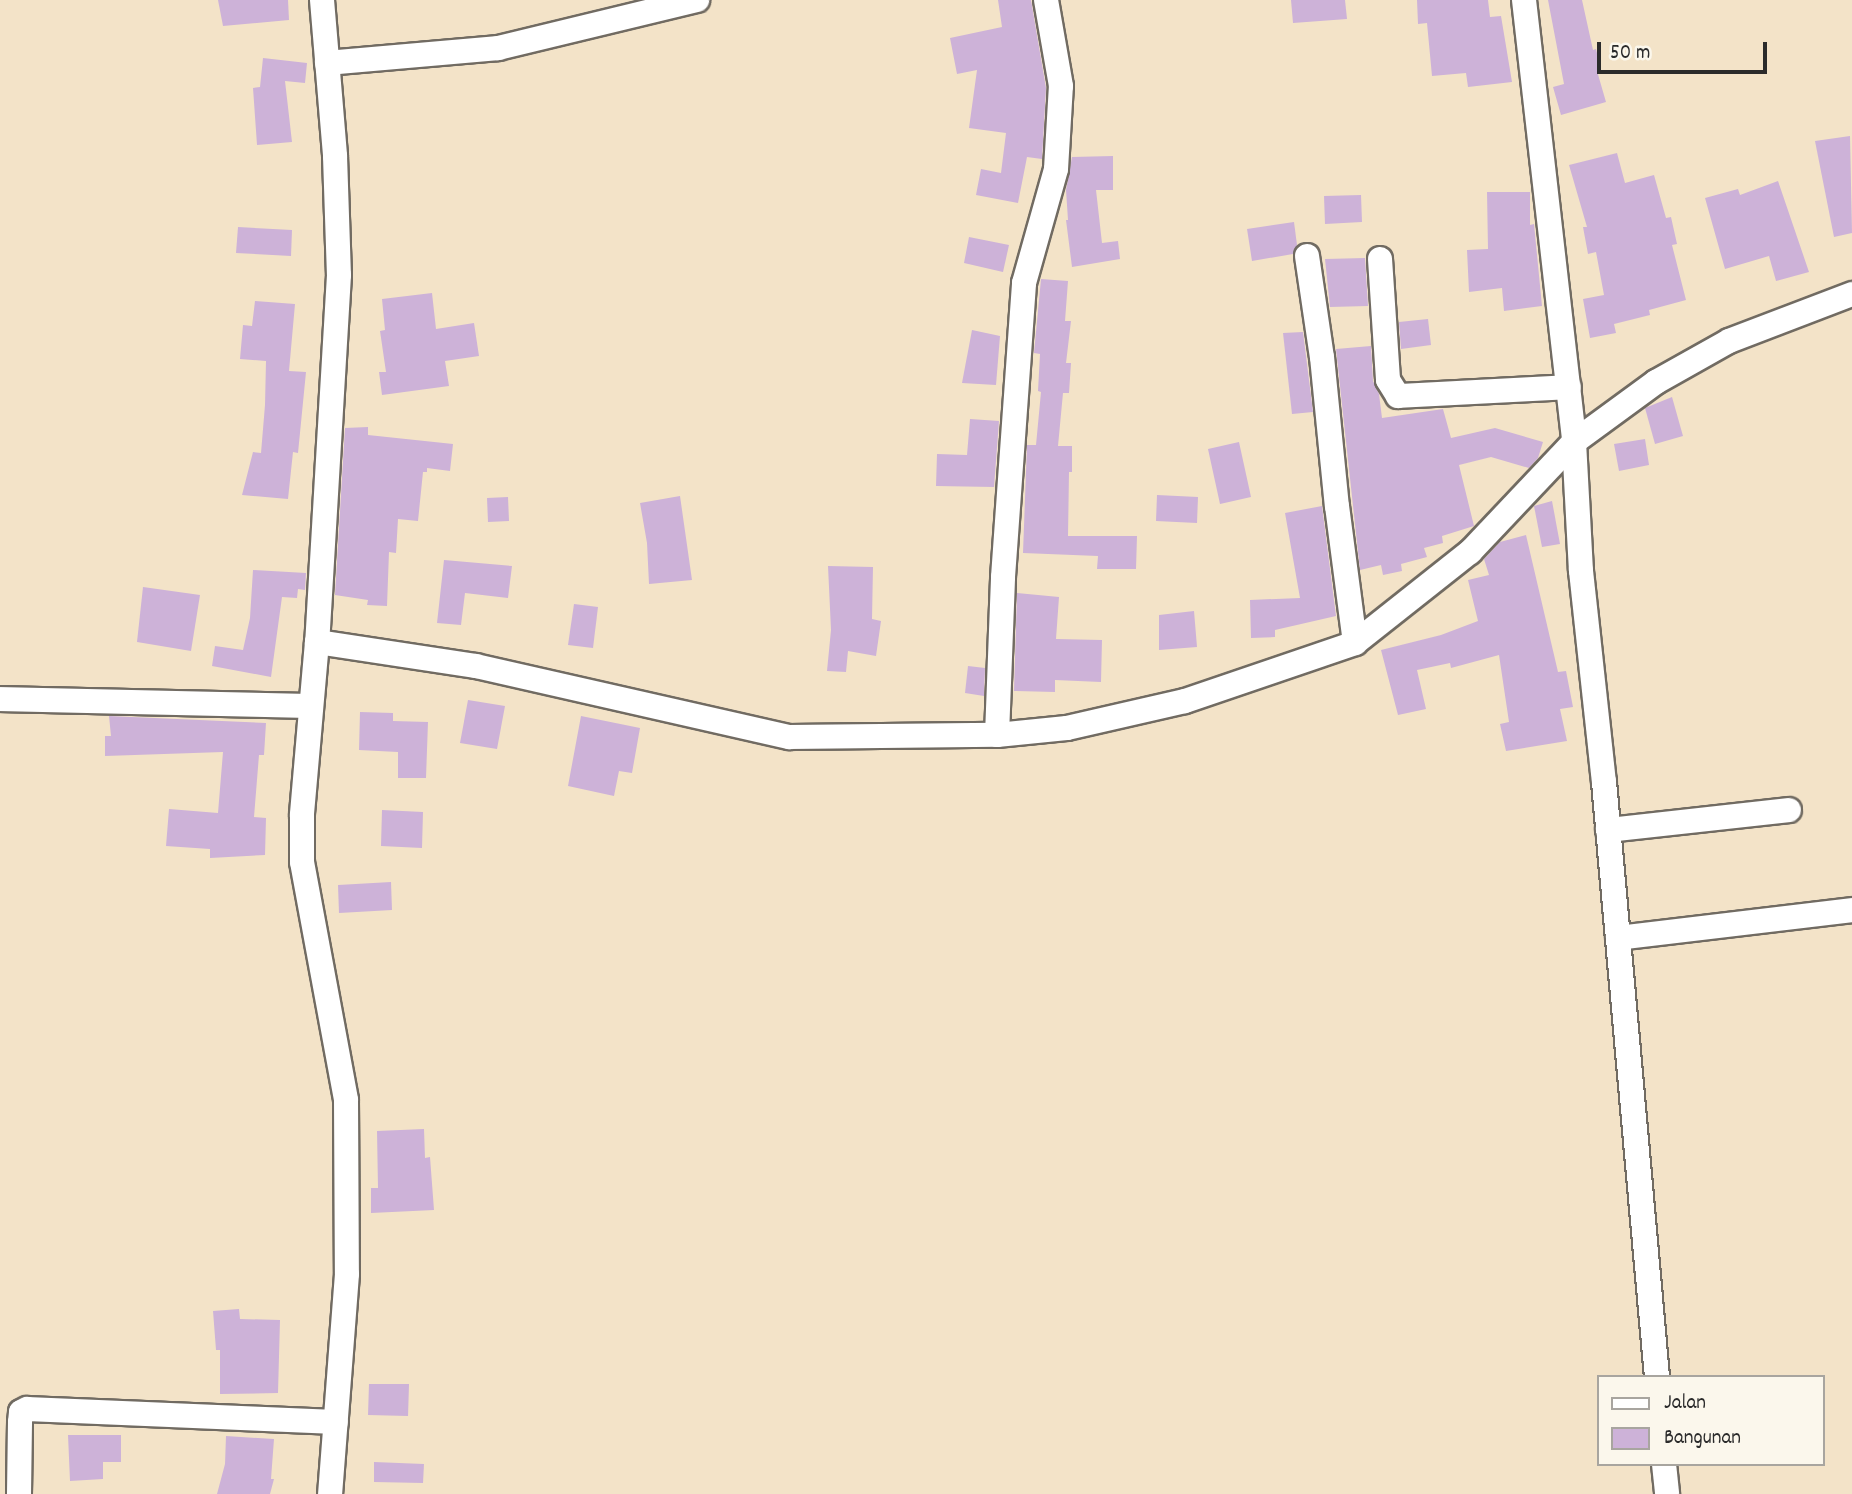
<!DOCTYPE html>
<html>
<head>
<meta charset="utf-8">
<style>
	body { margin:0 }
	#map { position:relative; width:1852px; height:1494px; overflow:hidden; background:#f3e3c8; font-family:Dekko,sans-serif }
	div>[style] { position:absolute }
	.building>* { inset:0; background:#cdb2d8 }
	.roads { filter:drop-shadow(2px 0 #716b62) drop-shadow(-2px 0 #716b62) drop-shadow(0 2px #716b62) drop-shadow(0 -2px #716b62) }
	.street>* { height:24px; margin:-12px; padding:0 12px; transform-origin:12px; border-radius:12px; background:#fff }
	span { translate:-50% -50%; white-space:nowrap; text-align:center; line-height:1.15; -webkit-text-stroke:5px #fbf7ec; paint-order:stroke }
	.legend { position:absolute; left:1597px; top:1375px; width:228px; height:91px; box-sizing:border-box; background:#fbf7ec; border:2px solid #a8a59f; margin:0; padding:9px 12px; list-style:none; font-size:21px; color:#2b2b2b }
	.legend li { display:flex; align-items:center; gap:14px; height:35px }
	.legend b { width:35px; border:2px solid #a8a59f }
	.scale { position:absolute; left:1597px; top:42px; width:170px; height:32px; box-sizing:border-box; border:4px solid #2b2b2b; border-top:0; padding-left:9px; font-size:21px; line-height:24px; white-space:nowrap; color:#2b2b2b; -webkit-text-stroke:5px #fbf7ec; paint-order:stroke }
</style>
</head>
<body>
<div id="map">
	<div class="building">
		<div style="clip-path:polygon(218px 0,288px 0,289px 20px,223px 26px)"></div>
		<div style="clip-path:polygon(998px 0,1031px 0,1046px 88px,1042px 159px,1027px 157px,1018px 203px,976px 195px,981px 169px,1001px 173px,1006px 133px,969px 128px,977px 70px,957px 74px,950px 38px,1002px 27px)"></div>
		<div style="clip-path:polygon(1291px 0,1345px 0,1347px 19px,1293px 23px)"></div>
		<div style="clip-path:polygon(1417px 0,1488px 0,1490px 17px,1501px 16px,1512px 82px,1468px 87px,1466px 73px,1432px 76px,1427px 23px,1418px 24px)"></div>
		<div style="clip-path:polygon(1548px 0,1582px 0,1593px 50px,1596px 49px,1601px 69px,1597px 71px,1606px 102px,1561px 115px,1553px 87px,1564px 84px)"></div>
		<div style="clip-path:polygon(263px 58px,307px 63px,305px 83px,285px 81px,292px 142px,257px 145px,253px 88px,260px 87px)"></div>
		<div style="clip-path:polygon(1850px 136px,1852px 233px,1834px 237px,1815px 141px)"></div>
		<div style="clip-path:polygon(1617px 153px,1625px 183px,1654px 175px,1666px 218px,1671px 217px,1677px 244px,1672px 245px,1686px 300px,1649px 310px,1650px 315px,1614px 324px,1616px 333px,1590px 338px,1583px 299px,1604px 295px,1596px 252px,1588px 254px,1583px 227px,1587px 227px,1569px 165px)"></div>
		<div style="clip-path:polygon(1113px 156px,1113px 190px,1096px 190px,1102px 243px,1118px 241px,1120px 259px,1072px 267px,1066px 220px,1068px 220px,1066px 190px,1072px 157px)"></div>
		<div style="clip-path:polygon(1778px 181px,1809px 272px,1776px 281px,1769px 256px,1725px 269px,1705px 198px,1738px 189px,1740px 195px)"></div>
		<div style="clip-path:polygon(1487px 192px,1530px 192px,1530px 225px,1534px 224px,1542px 306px,1504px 311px,1502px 288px,1469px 292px,1467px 250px,1488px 249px)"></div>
		<div style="clip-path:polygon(1361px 195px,1362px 222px,1325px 224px,1324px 196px)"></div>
		<div style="clip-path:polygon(1294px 222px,1297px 245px,1293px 254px,1252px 261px,1247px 229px)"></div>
		<div style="clip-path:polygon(238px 227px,292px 230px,291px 256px,236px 253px)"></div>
		<div style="clip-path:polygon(969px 237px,1009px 245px,1003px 272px,964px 263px)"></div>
		<div style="clip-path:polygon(1365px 258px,1368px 306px,1330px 307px,1325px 259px)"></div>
		<div style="clip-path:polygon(1041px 279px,1068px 281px,1065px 321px,1071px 321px,1066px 363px,1071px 363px,1069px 393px,1063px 393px,1058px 446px,1072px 446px,1072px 472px,1069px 472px,1068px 536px,1137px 536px,1136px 569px,1097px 569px,1098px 556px,1023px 553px,1027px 445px,1036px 445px,1041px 392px,1038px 391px,1040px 354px,1034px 353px)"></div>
		<div style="clip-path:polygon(432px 293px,436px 329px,474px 323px,479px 356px,445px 361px,449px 386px,382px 395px,379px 372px,386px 372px,380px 331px,385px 330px,382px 299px)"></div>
		<div style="clip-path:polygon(255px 301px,295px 304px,289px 371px,306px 372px,298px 453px,293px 452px,288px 499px,242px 495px,253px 452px,261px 453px,265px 405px,266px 361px,240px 359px,243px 325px,252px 326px)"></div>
		<div style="clip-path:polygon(1428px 319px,1431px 345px,1401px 349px,1399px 322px)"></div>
		<div style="clip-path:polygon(972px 330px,1000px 336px,996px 385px,962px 383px)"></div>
		<div style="clip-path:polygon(1303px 332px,1313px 412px,1292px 414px,1283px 333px)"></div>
		<div style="clip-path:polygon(1371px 346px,1373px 381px,1379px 394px,1382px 418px,1443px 409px,1451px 438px,1495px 428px,1543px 442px,1538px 458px,1529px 468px,1491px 457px,1459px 465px,1474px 526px,1442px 536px,1443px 543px,1424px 548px,1427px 557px,1401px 564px,1402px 571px,1383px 575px,1381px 565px,1360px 570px,1336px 349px)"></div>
		<div style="clip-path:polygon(1672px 397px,1683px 436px,1655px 444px,1645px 408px)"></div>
		<div style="clip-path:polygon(970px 419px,999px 421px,994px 487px,936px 486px,937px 454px,967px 455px)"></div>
		<div style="clip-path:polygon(368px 427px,368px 435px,453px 444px,450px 471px,427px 468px,427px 472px,423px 472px,418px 521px,398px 519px,396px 553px,389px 552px,387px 606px,367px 605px,368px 600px,335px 595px,345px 428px)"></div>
		<div style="clip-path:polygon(1645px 439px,1649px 465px,1619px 471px,1614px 444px)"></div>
		<div style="clip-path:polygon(1239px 442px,1251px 497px,1220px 504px,1208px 449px)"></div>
		<div style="clip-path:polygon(1157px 495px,1198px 497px,1197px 523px,1156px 521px)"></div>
		<div style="clip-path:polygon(680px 496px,692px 580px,649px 584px,647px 543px,640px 503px)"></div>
		<div style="clip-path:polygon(508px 497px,509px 521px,488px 522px,487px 498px)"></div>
		<div style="clip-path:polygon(1552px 501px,1560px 544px,1542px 547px,1534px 506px)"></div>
		<div style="clip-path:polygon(1322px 506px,1336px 616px,1275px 630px,1275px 637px,1251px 638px,1250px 600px,1300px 598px,1285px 513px)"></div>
		<div style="clip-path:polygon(1526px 535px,1558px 672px,1566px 671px,1573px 707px,1560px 709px,1567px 741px,1506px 751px,1500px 724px,1509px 722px,1499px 655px,1451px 668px,1450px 663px,1417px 670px,1426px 709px,1398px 715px,1381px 650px,1441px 635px,1478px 621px,1468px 580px,1489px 575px,1484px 559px,1500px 542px)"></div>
		<div style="clip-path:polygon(444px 560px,512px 566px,508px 598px,465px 593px,461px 625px,437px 623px)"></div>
		<div style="clip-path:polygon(828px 566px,873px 567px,872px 619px,881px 621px,876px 656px,848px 651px,846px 672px,827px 671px,831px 630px)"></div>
		<div style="clip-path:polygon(253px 570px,306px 573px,305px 590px,298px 589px,297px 598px,282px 597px,271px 677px,212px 666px,215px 646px,243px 650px,250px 618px)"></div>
		<div style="clip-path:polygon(143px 587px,200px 595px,191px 651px,137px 642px)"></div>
		<div style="clip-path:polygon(1017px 593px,1059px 597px,1056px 639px,1102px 640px,1101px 682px,1055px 680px,1055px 692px,1014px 691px)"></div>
		<div style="clip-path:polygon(574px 604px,598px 607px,593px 648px,568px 645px)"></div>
		<div style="clip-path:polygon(1194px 611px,1197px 647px,1159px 650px,1159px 615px)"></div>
		<div style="clip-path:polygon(968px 666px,985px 668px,984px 696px,965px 693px)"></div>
		<div style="clip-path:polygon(468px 700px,505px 706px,497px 749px,460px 743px)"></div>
		<div style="clip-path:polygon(360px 712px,393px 713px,393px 721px,428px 722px,426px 778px,398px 778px,398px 752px,359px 750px)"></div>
		<div style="clip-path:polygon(109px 716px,266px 723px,264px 755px,259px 755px,254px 817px,266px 818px,265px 855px,210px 858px,210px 849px,166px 846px,169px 809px,218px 813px,223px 752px,105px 756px,105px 736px,111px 736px)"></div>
		<div style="clip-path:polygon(581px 716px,640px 728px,632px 773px,619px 771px,614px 796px,568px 786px)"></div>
		<div style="clip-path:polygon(382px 810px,423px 812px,422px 848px,381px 846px)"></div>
		<div style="clip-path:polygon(391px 882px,392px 910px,339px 913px,338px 885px)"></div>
		<div style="clip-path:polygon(424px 1129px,425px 1158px,430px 1157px,434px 1210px,371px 1213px,371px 1188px,378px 1188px,377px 1131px)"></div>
		<div style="clip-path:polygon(239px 1309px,240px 1319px,280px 1320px,278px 1393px,220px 1394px,220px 1350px,216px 1350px,213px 1311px)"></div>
		<div style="clip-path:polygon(369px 1384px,409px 1384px,408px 1416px,368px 1415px)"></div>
		<div style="clip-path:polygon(68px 1435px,121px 1435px,121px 1462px,103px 1462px,103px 1479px,70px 1481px)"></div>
		<div style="clip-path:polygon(226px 1436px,274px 1439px,271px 1479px,274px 1479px,270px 1494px,217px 1494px,225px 1464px)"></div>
		<div style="clip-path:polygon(374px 1462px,424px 1464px,423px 1483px,374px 1482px)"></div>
	</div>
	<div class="roads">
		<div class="street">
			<div style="left:322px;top:0;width:157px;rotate:85.2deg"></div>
			<div style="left:335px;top:156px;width:119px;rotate:88.1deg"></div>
			<div style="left:339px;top:275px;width:368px;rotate:93.4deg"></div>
			<div style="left:317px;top:642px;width:174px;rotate:95deg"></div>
			<div style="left:302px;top:815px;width:47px;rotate:90deg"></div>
			<div style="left:302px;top:862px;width:242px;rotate:79.5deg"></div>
			<div style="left:346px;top:1100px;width:174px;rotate:89.7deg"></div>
			<div style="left:347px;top:1274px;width:221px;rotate:94.4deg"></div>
			<div style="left:1524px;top:0;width:445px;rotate:83.5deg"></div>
			<div style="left:1574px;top:442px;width:129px;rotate:86.9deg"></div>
			<div style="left:1581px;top:571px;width:212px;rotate:83.8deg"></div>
			<div style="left:1604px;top:782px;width:597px;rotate:84.91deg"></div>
			<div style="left:327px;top:63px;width:172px;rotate:-5deg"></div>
			<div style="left:498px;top:48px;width:205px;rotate:-13.6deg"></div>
			<div style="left:1307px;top:256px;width:102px;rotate:81.6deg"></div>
			<div style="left:1322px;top:357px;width:150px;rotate:84.3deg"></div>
			<div style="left:1337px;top:506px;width:138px;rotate:82.5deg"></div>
			<div style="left:1380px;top:259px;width:121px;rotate:86.2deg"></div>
			<div style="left:1388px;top:380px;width:19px;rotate:58deg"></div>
			<div style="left:1398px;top:396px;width:171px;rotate:-3deg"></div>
			<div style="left:317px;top:642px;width:161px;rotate:8.6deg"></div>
			<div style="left:476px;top:666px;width:321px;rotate:12.8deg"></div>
			<div style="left:789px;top:737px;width:208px;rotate:-0.6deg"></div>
			<div style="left:997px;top:735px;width:70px;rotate:-5.7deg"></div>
			<div style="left:1067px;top:728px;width:121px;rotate:-12.9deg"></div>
			<div style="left:1185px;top:701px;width:180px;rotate:-18.8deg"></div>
			<div style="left:1355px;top:643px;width:147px;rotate:-38.4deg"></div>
			<div style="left:1470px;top:552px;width:151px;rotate:-46.6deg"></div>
			<div style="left:1574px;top:442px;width:102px;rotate:-36.2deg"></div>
			<div style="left:1656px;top:382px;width:84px;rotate:-29.3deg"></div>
			<div style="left:1729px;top:341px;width:132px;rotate:-20.9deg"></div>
			<div style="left:0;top:699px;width:309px;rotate:1.3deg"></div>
			<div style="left:997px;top:735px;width:158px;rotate:-87.8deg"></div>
			<div style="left:1003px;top:577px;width:295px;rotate:-85.9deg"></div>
			<div style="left:1024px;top:283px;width:118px;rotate:-74.3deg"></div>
			<div style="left:1056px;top:169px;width:83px;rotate:-86.6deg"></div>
			<div style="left:1061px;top:86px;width:87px;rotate:-99.9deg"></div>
			<div style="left:1608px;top:830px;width:182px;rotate:-6.3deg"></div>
			<div style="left:1618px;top:938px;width:236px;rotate:-6.8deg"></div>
			<div style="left:1664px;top:1464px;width:30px;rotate:84deg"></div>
			<div style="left:19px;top:1494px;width:72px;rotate:-89.2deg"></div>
			<div style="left:20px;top:1422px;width:10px;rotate:-84deg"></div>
			<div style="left:21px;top:1412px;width:7px;rotate:-27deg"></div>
			<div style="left:27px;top:1409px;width:309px;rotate:2.4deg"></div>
		</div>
	</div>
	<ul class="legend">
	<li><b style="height:9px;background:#fff"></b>Jalan</li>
	<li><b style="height:19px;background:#cdb2d8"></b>Bangunan</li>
	</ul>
	<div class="scale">50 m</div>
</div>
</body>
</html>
